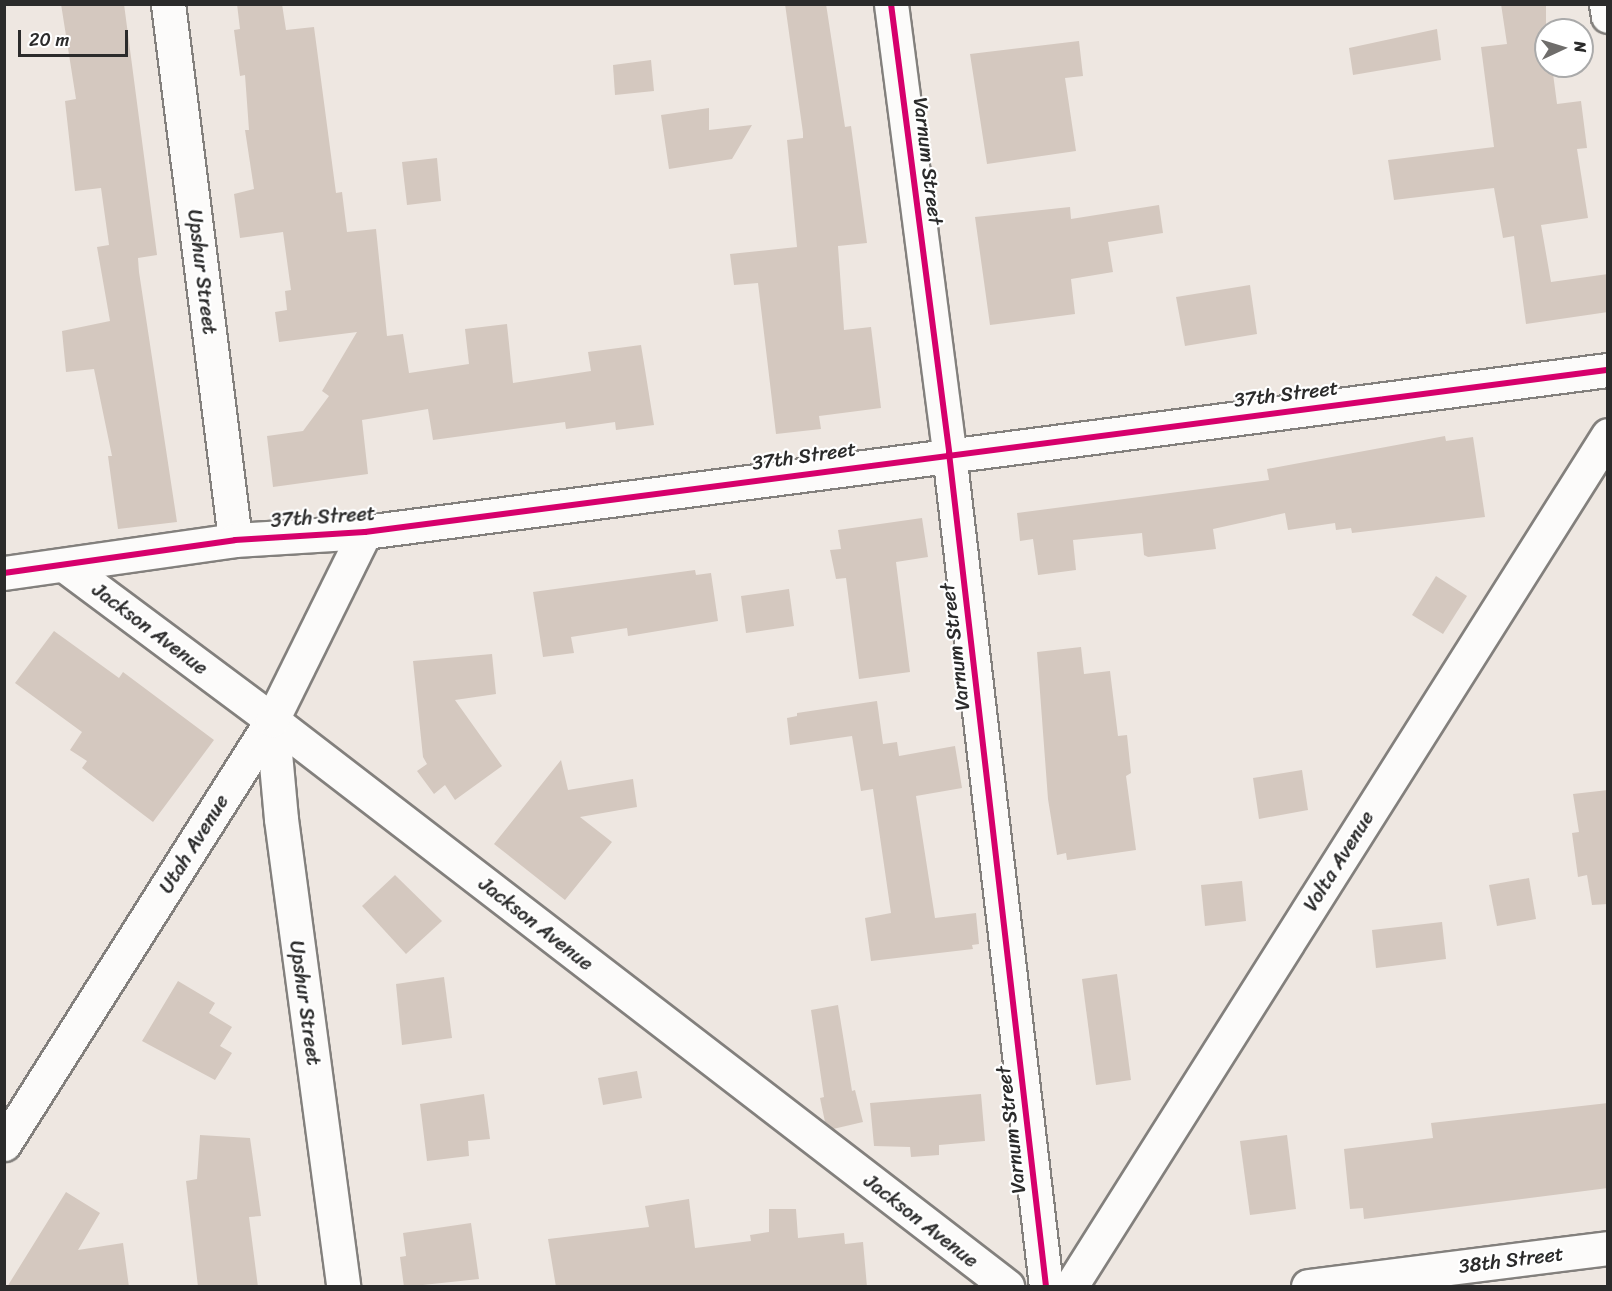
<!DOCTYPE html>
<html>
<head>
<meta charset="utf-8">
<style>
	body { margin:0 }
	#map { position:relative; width:1612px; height:1291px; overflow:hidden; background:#eee7e1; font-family:Sriracha,sans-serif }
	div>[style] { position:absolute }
	.building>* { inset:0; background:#d4c8bf }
	.roads { filter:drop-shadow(2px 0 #83807d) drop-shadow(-2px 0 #83807d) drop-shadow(0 2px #83807d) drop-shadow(0 -2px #83807d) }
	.minor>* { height:33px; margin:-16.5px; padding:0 16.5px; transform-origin:16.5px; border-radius:16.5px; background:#fcfbfa }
	.secondary>* { height:33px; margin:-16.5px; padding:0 16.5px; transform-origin:16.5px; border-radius:16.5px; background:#fcfbfa }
	.cycleway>* { height:6px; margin:-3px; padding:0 3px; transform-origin:3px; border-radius:3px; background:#d6006c }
	span { translate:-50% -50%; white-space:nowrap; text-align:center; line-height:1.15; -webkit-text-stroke:4.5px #fff; paint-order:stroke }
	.street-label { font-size:20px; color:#2b2b2b }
	.frame { position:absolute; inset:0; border:6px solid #2b2b2b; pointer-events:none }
	.north { position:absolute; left:1534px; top:18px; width:60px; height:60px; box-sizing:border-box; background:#fff; border:2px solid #aaa; border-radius:50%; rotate:86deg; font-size:16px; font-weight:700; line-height:24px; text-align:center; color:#2b2b2b }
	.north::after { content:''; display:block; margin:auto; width:21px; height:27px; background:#6f6d6b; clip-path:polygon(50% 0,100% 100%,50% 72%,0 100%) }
	.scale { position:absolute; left:18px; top:30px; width:110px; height:27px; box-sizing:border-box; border:3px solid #2b2b2b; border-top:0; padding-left:8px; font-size:18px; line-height:21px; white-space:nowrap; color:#2b2b2b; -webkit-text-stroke:4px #fff; paint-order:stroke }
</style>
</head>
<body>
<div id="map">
	<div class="building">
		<div style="clip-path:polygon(61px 4px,124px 4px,157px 255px,138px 258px,139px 272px,177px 522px,118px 529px,108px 456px,112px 456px,94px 369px,66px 372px,62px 331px,110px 321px,97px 247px,109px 245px,101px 188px,75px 191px,65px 101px,76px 99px)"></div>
		<div style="clip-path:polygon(237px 4px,282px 4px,286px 30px,314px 27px,336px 193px,342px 192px,347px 232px,376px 229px,387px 336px,403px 334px,409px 373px,469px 364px,465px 329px,507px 324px,513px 383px,591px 371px,588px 352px,641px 345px,654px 425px,616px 430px,615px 422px,566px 429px,565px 422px,433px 440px,428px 409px,362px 420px,368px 474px,273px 487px,267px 436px,303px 431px,329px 396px,322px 391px,357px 332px,279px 342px,275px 312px,287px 310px,285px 291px,291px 290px,283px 232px,240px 238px,234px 194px,254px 189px,245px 130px,249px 130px,245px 75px,240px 76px,234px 30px,240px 29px)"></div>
		<div style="clip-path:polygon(785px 4px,826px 4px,845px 127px,851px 126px,867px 243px,838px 246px,844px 330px,871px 327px,881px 408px,819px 416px,821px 429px,776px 434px,758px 283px,734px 285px,730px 254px,797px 247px,787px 140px,803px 138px,803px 133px)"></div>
		<div style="clip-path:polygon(1501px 4px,1546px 4px,1546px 66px,1552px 66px,1557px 104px,1581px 101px,1587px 148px,1577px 149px,1588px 218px,1541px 225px,1551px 282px,1608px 274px,1608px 312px,1526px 324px,1514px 236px,1503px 238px,1494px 188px,1394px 200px,1388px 160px,1494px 147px,1481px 47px,1507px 44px)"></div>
		<div style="clip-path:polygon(1437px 29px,1441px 60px,1353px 75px,1349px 48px)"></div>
		<div style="clip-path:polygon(1079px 41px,1083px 76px,1065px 78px,1076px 151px,987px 164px,970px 54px)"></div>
		<div style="clip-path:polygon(651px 60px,654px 91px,615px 95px,613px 65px)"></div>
		<div style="clip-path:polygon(709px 108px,709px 130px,752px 125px,732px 159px,669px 169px,661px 115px)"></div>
		<div style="clip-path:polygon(437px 158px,441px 201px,407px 205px,402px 162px)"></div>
		<div style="clip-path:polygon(1159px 205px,1163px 233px,1108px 242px,1113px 272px,1071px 279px,1075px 314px,990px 325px,975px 217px,1070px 207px,1071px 219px)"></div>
		<div style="clip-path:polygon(1250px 285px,1257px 334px,1185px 346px,1176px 297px)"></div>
		<div style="clip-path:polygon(1445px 436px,1446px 441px,1473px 437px,1485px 517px,1352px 533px,1351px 528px,1336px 530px,1335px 523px,1288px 530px,1285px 513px,1213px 529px,1216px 549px,1148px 557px,1144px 555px,1142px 533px,1073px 540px,1076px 570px,1038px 575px,1033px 539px,1020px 541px,1017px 513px,1262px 481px,1269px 480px,1267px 469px)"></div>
		<div style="clip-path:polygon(922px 518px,928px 557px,896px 562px,910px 672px,859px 679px,846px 578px,836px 579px,830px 550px,841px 549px,838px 530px)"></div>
		<div style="clip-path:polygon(695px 570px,696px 575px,711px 573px,718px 621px,628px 636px,627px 628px,571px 637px,574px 653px,543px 657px,533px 592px)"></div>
		<div style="clip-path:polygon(1436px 576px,1467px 596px,1443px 634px,1412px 615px)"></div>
		<div style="clip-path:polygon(789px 589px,794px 626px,746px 633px,741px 596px)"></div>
		<div style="clip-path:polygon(54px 631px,119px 678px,123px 672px,214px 740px,153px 822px,82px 768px,87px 761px,70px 750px,82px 732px,15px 683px)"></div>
		<div style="clip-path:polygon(1081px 647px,1084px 674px,1110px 671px,1118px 736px,1127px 735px,1131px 773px,1126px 776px,1136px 850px,1067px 860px,1066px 853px,1057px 855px,1048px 799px,1037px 652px)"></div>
		<div style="clip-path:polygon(492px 654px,496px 694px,455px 700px,502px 766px,455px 800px,445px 785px,434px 794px,417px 771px,427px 764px,423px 757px,413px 661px)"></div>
		<div style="clip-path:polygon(877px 701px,883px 744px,897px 742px,899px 756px,955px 746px,962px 788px,916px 796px,935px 918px,976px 913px,979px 944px,972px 945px,973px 949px,871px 961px,865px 918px,891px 913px,873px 789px,861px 791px,852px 736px,790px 745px,787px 718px,797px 716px,797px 713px)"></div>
		<div style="clip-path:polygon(561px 760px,568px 790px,633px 779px,637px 807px,580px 817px,612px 842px,565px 900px,494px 844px)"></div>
		<div style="clip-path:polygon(1302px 770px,1308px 810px,1259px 819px,1253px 778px)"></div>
		<div style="clip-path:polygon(1608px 790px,1608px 904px,1592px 905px,1587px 875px,1578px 877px,1572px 833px,1579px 832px,1573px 794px)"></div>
		<div style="clip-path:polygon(395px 875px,442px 921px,406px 954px,362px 906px)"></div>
		<div style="clip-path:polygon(1529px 878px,1536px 919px,1497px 926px,1489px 885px)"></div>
		<div style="clip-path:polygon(1242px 881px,1246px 921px,1205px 926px,1201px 885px)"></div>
		<div style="clip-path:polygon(1442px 922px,1446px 959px,1376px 968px,1372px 930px)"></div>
		<div style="clip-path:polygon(1117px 974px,1131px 1080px,1096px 1085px,1082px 979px)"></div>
		<div style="clip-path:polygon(444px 977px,452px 1038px,402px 1045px,396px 984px)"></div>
		<div style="clip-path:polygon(178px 981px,215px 1003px,209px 1013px,232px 1027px,220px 1046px,232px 1053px,215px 1080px,142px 1041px)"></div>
		<div style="clip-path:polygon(838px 1005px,852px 1091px,855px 1090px,863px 1122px,833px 1129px,825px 1122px,820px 1098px,824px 1097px,811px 1010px)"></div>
		<div style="clip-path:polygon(637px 1071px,642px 1098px,603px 1105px,598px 1078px)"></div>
		<div style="clip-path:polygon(484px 1094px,490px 1139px,468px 1141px,469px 1156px,427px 1161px,420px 1104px)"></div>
		<div style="clip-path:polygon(981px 1094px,985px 1141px,939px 1145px,939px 1155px,911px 1157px,910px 1147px,874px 1146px,870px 1103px)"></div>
		<div style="clip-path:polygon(1608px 1103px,1608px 1188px,1364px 1219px,1363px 1208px,1350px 1209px,1344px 1149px,1433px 1138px,1431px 1123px)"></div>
		<div style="clip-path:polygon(200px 1135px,250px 1138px,261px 1216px,249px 1217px,258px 1287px,198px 1287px,186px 1181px,197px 1179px)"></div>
		<div style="clip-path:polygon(1287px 1135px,1296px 1209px,1250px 1215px,1240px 1141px)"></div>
		<div style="clip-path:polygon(66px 1192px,100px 1213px,78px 1250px,123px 1243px,129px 1287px,7px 1287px)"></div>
		<div style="clip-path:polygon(689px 1199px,695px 1248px,751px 1241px,750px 1235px,769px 1232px,769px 1209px,796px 1209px,798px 1238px,844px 1233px,845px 1244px,863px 1242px,867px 1287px,556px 1287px,548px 1239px,649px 1227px,645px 1206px)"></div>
		<div style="clip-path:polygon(471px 1223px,479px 1279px,404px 1287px,400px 1257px,406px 1256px,403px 1233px)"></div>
	</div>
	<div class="roads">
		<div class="minor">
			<div style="left:168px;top:4px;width:540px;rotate:82.87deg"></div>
			<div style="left:891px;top:4px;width:453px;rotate:82.6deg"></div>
			<div style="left:949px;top:453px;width:839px;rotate:83.36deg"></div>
			<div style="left:1606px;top:4px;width:12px;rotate:81deg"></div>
			<div style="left:64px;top:565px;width:259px;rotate:36.7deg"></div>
			<div style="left:272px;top:720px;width:928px;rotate:37.6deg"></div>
			<div style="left:4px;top:573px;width:233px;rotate:-8.1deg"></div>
			<div style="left:235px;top:540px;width:130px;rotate:-3.5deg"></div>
			<div style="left:365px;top:532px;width:1254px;rotate:-7.43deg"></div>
			<div style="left:272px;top:720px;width:99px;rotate:84.8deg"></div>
			<div style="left:281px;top:819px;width:471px;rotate:82.4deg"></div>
			<div style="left:4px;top:1144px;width:502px;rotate:-57.7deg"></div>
			<div style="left:272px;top:720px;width:210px;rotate:-63.7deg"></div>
			<div style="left:1071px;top:1286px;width:1006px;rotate:-57.75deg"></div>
		</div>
		<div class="secondary">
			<div style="left:1308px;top:1286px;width:302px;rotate:-7.2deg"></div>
		</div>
	</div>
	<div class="cycleway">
		<div style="left:891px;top:4px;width:453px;rotate:82.6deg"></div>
		<div style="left:949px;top:453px;width:839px;rotate:83.36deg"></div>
		<div style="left:4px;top:573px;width:233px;rotate:-8.1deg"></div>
		<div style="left:235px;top:540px;width:130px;rotate:-3.5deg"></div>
		<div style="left:365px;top:532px;width:1254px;rotate:-7.43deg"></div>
	</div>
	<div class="street-label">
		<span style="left:928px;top:161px;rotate:83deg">Varnum Street</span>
		<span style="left:202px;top:272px;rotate:83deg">Upshur Street</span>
		<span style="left:1286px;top:394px;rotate:-7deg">37th Street</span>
		<span style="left:804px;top:456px;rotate:-8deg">37th Street</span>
		<span style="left:323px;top:517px;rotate:-4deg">37th Street</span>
		<span style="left:150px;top:629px;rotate:37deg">Jackson Avenue</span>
		<span style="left:955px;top:647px;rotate:-97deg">Varnum Street</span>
		<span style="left:194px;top:844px;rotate:-58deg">Utah Avenue</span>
		<span style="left:1339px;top:861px;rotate:-58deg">Volta Avenue</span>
		<span style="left:536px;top:924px;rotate:38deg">Jackson Avenue</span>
		<span style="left:305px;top:1003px;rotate:82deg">Upshur Street</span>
		<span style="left:1011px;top:1130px;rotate:-97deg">Varnum Street</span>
		<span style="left:921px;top:1221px;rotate:38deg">Jackson Avenue</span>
		<span style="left:1511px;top:1260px;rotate:-7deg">38th Street</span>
	</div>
	<div class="frame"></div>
	<div class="north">N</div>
	<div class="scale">20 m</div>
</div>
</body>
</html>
